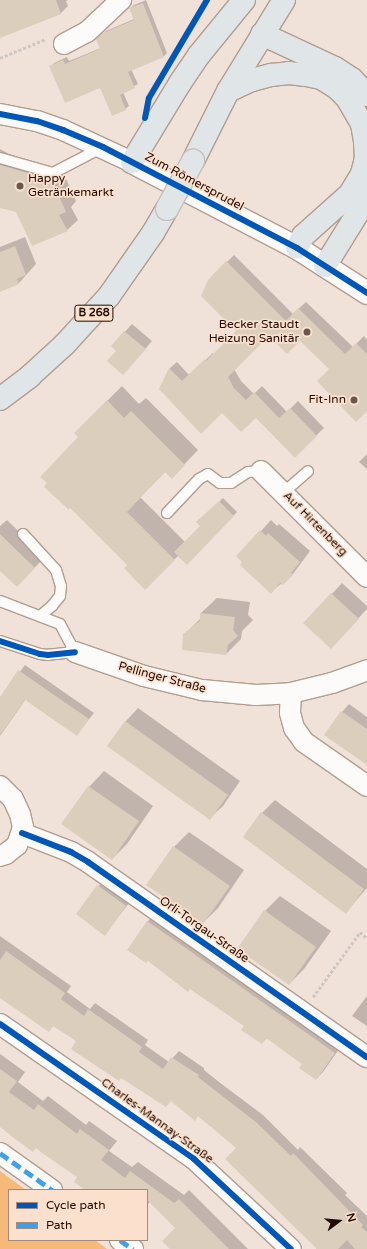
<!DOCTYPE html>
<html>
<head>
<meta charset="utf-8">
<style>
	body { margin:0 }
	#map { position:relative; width:367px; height:1249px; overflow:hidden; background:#f0e2d8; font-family:"Varela Round",sans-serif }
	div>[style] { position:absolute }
	.forest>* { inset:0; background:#f7b97a }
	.shadow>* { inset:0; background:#0003 }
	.building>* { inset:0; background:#dccebc }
	.path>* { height:2.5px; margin-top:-1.25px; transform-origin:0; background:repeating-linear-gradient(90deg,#cdc7c4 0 3px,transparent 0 5px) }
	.roads { filter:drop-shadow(1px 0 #b09e90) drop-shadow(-1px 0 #b09e90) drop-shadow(0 1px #b09e90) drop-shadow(0 -1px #b09e90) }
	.service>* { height:10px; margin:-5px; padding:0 5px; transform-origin:5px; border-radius:5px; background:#fdfbf9 }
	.minor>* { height:20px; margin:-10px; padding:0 10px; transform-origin:10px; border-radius:10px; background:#fdfbf9 }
	.tertiary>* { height:22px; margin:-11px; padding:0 11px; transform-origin:11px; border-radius:11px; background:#fdfbf9 }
	.primary>* { height:22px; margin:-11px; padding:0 11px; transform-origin:11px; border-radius:11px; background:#e0e5e7 }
	.bridges { filter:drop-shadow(1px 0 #c8bfb9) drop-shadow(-1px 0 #c8bfb9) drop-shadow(0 1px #c8bfb9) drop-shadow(0 -1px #c8bfb9) }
	.primary-bridge>* { height:22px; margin:-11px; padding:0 11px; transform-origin:11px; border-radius:11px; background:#e0e5e7 }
	.quiet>* { height:5px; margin-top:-2.5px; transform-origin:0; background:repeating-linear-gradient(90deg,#3da1e9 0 10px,transparent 0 15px) }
	.cycleway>* { height:6px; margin:-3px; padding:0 3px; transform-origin:3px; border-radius:3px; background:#0057b8 }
	.dots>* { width:11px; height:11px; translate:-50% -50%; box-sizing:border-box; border:2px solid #fbe1cd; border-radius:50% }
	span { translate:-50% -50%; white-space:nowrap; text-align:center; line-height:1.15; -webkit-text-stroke:3.5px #fbe1cd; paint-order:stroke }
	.shield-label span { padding:1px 3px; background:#fbe1cd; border:1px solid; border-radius:3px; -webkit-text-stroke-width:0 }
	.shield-label { font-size:11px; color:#200a00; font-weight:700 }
	.poi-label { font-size:12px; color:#200a00 }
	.left { translate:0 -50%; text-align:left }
	.right { translate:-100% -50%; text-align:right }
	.street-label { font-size:12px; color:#200a00 }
	.legend { position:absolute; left:8px; top:1189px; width:140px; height:52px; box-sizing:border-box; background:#fbe1cd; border:1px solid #a38b7b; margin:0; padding:5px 7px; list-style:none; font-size:12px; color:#200a00 }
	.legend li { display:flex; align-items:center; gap:8px; height:20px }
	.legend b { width:20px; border:1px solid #a38b7b }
	.north { position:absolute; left:319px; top:1201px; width:40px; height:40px; -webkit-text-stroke:3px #fbe1cd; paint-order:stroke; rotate:74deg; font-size:11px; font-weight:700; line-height:16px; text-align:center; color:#200a00 }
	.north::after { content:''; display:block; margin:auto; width:14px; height:18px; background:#200a00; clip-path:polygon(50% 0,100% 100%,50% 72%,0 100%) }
</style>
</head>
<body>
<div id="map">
	<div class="forest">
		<div style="clip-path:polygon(0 1171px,26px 1190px,9px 1190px,9px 1240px,95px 1240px,107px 1249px,0 1249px)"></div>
	</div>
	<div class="shadow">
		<div style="clip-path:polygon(2px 0,68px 0,66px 1px,68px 6px,60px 14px,0 37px,0 2px)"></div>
		<div style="clip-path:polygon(146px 0,167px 53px,163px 57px,131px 69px,138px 84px,123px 92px,129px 106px,125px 109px,101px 87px,51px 66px,54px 63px,67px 57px,69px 61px,101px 48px,97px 39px,106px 31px,134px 19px,130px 8px,134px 5px)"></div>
		<div style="clip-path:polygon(0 149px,9px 154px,58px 169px,63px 172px,76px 201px,71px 207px,78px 220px,67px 230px,0 206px)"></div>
		<div style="clip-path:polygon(25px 237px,36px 264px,19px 283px,0 291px,0 247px)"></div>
		<div style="clip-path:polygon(234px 255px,293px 314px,306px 302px,353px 347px,364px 336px,367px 340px,367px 410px,331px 369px,300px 340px,269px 335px,234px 369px,241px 381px,254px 394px,262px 386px,287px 412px,298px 401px,324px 428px,295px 456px,256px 417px,222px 412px,161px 389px,170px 368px,177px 362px,189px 375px,213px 353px,214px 354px,238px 331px,209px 280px)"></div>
		<div style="clip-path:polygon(132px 324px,152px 341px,123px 374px,118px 351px,112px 346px)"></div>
		<div style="clip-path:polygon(122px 386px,139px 404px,146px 398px,198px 450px,172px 477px,166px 471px,140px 497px,185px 542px,201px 526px,198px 522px,223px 498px,237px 512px,187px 564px,178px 556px,145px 588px,128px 565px,79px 437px,75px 433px)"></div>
		<div style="clip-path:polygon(367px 454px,367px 469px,359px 462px)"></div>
		<div style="clip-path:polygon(7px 520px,45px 557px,17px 586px,0 570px,0 526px)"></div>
		<div style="clip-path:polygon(271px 520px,277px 526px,279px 524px,310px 551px,293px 574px,271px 592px,244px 562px,261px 531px)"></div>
		<div style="clip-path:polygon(342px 583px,367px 606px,367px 609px,341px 637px,305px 623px)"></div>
		<div style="clip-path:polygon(217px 598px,250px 602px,248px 615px,253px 620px,242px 631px,241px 639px,226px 654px,184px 635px,201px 618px,201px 613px)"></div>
		<div style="clip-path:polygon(25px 665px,94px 713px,77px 734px,26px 699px,0 736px,0 699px)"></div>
		<div style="clip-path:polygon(349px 704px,367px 717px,367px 763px,342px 712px)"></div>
		<div style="clip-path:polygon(138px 708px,240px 781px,223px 806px,210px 818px,109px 745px,126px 721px)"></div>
		<div style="clip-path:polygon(104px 771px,153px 806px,127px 844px,112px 859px,89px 787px)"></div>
		<div style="clip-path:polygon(275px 800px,367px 869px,367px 888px,346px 912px,262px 813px)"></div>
		<div style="clip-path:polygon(189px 832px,244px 870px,218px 908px,203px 923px,174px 847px)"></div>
		<div style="clip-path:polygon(105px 878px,133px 898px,105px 934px,77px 914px)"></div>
		<div style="clip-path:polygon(280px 896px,331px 931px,304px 969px,289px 984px,265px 911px)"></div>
		<div style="clip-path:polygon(155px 914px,342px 1045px,323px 1072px,316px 1079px,304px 1063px,267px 1038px,262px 1043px,245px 1026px,148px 960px,129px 950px,148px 921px)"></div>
		<div style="clip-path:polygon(0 936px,71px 986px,67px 992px,90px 1009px,95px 1003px,148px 1040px,145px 1045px,169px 1062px,179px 1051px,204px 1068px,204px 1070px,219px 1082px,263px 1115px,298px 1150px,300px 1147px,347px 1193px,345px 1195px,367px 1216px,367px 1249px,317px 1249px,238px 1148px,198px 1116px,172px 1100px,54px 1025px,49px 1031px,0 997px)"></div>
		<div style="clip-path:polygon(367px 996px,367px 1026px,352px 1016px)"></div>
		<div style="clip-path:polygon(0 1054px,25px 1072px,18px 1082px,43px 1101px,48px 1096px,86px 1125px,89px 1121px,117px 1141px,109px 1151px,132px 1167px,138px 1162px,184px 1195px,189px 1190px,248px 1249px,172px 1249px,177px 1228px,150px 1202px,147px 1205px,147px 1190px,87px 1190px,78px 1177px,43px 1152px,0 1126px)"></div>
	</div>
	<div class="building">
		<div style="clip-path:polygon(0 0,56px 0,61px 14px,0 38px)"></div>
		<div style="clip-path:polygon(143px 3px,164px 57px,128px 72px,135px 88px,120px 95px,126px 110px,112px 116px,100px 88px,65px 103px,49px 66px,63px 60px,65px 64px,100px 49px,96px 39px,101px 34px,134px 20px,129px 8px)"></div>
		<div style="clip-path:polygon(0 165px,48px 179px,49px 183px,53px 182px,66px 212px,59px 215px,68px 231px,32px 246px,16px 212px,0 208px)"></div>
		<div style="clip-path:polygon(15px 246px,26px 275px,17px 279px,19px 284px,0 292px,0 252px)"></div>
		<div style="clip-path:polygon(226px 261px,286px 321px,298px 308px,345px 354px,356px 343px,367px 354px,367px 411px,356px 422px,317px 381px,329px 369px,300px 341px,287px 354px,269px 336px,228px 377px,234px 388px,246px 400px,254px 392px,279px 418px,290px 408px,317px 436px,295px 458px,256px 418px,241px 432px,222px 413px,201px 434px,159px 389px,169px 368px,182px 381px,205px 359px,206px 361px,236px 331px,201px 296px,208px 280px)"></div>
		<div style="clip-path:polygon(124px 331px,146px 349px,123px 375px,107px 361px,116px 351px,111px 346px)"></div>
		<div style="clip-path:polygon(107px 400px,124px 418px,131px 411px,185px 465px,172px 479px,165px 472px,127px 512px,175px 560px,145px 590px,124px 568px,127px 565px,70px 508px,69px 510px,44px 487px,47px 483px,40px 477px,78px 437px,74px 433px)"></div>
		<div style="clip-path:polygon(219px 501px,234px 516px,187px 565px,174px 552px,200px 526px,196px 522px)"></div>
		<div style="clip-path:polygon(260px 530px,266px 536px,268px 533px,300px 562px,291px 573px,293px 575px,283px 585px,280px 583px,271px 594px,240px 565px,242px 562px,236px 556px)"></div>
		<div style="clip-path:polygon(0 534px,35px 568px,17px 587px,0 571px)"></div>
		<div style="clip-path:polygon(331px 593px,359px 619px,331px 649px,303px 623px)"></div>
		<div style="clip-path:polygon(200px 613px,235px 617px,233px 630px,238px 636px,228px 645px,226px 655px,182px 650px,183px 634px,200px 621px)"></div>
		<div style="clip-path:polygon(18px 670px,89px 719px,77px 736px,25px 700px,0 735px,0 697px)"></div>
		<div style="clip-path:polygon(341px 711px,367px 729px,367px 765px,324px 735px)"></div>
		<div style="clip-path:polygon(125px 721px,228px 795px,210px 820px,107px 746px)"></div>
		<div style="clip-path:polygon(88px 786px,139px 821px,112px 860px,61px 824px)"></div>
		<div style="clip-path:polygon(261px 812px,364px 889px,346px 914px,243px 837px)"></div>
		<div style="clip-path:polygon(173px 846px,230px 886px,203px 924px,146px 885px)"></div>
		<div style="clip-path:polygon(97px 885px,126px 906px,105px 936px,76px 914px)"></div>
		<div style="clip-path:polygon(264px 910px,316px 947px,289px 985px,237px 949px)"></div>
		<div style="clip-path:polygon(147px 921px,335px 1053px,316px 1080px,299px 1068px,302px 1064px,266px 1038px,262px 1044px,241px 1030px,244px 1026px,190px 989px,188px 992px,148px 961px,146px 963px,127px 950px)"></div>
		<div style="clip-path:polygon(6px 951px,65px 993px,61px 999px,84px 1016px,88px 1009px,142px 1047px,139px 1052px,163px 1069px,171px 1057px,199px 1075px,198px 1077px,212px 1088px,256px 1122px,291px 1156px,293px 1153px,363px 1225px,361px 1227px,367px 1232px,367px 1249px,355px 1249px,347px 1240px,338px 1249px,317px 1249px,225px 1159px,236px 1148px,198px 1116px,195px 1121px,171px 1101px,166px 1107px,121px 1078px,119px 1081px,71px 1049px,76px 1041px,53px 1026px,49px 1032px,0 998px,0 960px)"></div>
		<div style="clip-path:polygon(0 1069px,17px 1081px,9px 1092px,34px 1110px,38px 1104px,77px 1134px,80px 1129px,109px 1150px,101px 1160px,125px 1178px,130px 1171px,174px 1203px,179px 1199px,229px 1249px,170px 1249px,162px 1241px,175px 1228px,147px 1200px,147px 1190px,85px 1190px,74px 1182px,77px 1177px,42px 1153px,36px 1148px,33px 1152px,14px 1138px,0 1127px)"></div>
	</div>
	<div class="path">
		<div style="left:0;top:58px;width:50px;rotate:-22.4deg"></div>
		<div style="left:313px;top:997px;width:80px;rotate:-54.1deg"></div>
		<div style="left:360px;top:932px;width:9px;rotate:41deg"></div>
	</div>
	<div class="roads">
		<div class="service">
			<div style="left:0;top:158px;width:55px;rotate:15.8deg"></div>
			<div style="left:53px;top:173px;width:54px;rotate:-27.5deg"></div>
			<div style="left:283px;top:493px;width:33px;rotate:-41deg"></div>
			<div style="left:167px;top:513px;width:47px;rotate:-46.7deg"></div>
			<div style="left:199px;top:479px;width:10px;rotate:-29deg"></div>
			<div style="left:208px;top:474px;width:15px;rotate:37deg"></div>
			<div style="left:220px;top:483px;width:11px"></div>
			<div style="left:231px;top:483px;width:20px;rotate:-33deg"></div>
			<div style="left:248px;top:472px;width:13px;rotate:-4deg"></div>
			<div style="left:23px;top:534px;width:49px;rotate:47.5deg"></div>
			<div style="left:56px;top:570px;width:17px;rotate:73deg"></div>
			<div style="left:61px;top:586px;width:10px;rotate:96deg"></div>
			<div style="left:60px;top:596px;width:13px;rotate:129deg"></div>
			<div style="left:52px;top:606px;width:16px;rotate:140deg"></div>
			<div style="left:0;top:601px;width:64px;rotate:21deg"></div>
			<div style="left:60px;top:624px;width:32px;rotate:62deg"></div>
			<div style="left:75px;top:652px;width:27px;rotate:174deg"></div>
			<div style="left:48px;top:655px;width:8px;rotate:-173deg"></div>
			<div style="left:40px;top:654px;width:42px;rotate:-162deg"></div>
		</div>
		<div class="minor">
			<div style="left:64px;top:44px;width:26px;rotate:-28deg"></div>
			<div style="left:87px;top:32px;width:47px;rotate:-43.3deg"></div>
			<div style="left:0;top:114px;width:38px;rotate:11deg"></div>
			<div style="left:37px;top:121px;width:28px;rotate:19deg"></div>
			<div style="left:63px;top:130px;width:76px;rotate:24.9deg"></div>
			<div style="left:261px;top:471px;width:150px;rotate:45deg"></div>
			<div style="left:75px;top:652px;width:73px;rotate:19.2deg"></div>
			<div style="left:144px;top:676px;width:60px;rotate:13.6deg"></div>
			<div style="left:202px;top:690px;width:54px;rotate:5.3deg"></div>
			<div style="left:256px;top:695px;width:35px;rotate:-3deg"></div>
			<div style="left:291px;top:693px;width:42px;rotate:-13.7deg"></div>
			<div style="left:332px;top:683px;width:37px;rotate:-20deg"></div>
			<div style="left:291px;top:693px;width:20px;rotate:93deg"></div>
			<div style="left:290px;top:713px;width:16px;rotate:75deg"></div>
			<div style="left:294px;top:728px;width:17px;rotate:54deg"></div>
			<div style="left:304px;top:742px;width:77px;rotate:34.9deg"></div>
			<div style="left:0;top:786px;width:18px;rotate:45deg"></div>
			<div style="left:13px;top:799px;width:17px;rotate:65deg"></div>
			<div style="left:20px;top:814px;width:13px;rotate:77deg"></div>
			<div style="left:23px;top:827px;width:19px;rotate:108deg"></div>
			<div style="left:17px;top:845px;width:14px;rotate:141deg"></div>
			<div style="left:6px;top:854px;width:6px;rotate:162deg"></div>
			<div style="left:22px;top:833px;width:53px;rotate:21.2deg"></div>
			<div style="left:71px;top:852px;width:20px;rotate:30deg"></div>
			<div style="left:88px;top:862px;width:340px;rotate:35deg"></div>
			<div style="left:0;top:1024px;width:236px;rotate:34.8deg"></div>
			<div style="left:194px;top:1159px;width:132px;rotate:42.9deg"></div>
			<div style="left:0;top:1153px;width:64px;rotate:35.4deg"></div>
			<div style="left:120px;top:1240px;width:16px;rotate:35deg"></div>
		</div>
		<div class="tertiary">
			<div style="left:132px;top:162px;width:186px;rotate:27.5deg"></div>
			<div style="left:297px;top:248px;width:83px;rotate:32.7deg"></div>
		</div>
		<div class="primary">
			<div style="left:262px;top:34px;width:81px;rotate:25deg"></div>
			<div style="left:335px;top:68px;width:20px;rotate:33deg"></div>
			<div style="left:352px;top:79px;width:22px;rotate:47deg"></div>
			<div style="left:228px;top:91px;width:26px;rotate:-25deg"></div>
			<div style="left:252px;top:80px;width:20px;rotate:-15deg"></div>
			<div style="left:271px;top:75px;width:18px;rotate:-6deg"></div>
			<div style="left:289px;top:73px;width:17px;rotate:7deg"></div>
			<div style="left:306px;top:75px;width:15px;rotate:11deg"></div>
			<div style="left:321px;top:78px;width:19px;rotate:32deg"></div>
			<div style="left:337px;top:88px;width:14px;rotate:45deg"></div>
			<div style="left:347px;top:98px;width:30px;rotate:60deg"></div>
			<div style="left:362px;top:124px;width:17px;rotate:80deg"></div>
			<div style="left:365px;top:141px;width:17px;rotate:87deg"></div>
			<div style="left:366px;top:158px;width:16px;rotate:104deg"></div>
			<div style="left:362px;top:174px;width:23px;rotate:121deg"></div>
			<div style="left:350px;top:194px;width:63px;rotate:138.2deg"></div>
			<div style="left:303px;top:236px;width:13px;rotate:117deg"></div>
			<div style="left:193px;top:161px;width:78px;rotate:-63.4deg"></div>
			<div style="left:228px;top:91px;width:107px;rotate:-58.4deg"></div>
			<div style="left:132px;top:162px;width:92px;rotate:-58.7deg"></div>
			<div style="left:180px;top:83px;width:34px;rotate:-56deg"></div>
			<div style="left:199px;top:55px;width:71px;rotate:-50.7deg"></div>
			<div style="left:325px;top:266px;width:80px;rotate:-58.3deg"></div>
			<div style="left:0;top:399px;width:38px;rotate:-37deg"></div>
			<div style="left:30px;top:376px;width:47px;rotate:-42.4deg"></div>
			<div style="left:65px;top:344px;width:65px;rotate:-47.5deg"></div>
			<div style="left:109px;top:296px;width:77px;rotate:-55.1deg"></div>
			<div style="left:153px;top:233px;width:28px;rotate:-60deg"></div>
		</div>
	</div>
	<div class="bridges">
		<div class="primary-bridge">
			<div style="left:167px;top:209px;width:55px;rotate:-61.6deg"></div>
		</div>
	</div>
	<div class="quiet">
		<div style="left:0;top:1153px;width:64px;rotate:35.4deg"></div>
		<div style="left:120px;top:1240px;width:16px;rotate:35deg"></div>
	</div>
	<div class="cycleway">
		<div style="left:0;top:114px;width:38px;rotate:11deg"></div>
		<div style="left:37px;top:121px;width:28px;rotate:19deg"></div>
		<div style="left:63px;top:130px;width:43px;rotate:23deg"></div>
		<div style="left:103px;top:147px;width:219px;rotate:27.5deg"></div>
		<div style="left:297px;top:248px;width:83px;rotate:32.7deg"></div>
		<div style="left:145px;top:118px;width:20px;rotate:-79deg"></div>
		<div style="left:149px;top:98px;width:114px;rotate:-59.4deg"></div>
		<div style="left:0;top:641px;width:42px;rotate:18deg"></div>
		<div style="left:40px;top:654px;width:8px;rotate:7deg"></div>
		<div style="left:48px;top:655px;width:27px;rotate:-6deg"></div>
		<div style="left:22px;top:833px;width:53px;rotate:21.2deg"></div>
		<div style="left:71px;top:852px;width:20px;rotate:30deg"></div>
		<div style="left:88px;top:862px;width:340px;rotate:35deg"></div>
		<div style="left:0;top:1024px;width:236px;rotate:34.8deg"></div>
		<div style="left:194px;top:1159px;width:132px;rotate:42.9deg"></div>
	</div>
	<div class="dots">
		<div style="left:20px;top:186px;background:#69564c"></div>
		<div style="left:307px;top:332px;background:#69564c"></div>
		<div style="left:354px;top:400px;background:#69564c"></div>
	</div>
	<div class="shield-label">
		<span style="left:94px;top:313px">B 268</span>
	</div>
	<div class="poi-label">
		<span class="left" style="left:28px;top:186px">Happy<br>Getränkemarkt</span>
		<span class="right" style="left:299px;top:332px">Becker Staudt<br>Heizung Sanitär</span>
		<span class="right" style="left:346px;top:400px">Fit-Inn</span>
	</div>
	<div class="street-label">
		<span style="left:194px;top:182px;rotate:28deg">Zum Römersprudel</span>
		<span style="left:315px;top:524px;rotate:45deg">Auf Hirtenberg</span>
		<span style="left:162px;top:678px;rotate:15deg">Pellinger Straße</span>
		<span style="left:204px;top:930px;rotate:35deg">Orli-Torgau-Straße</span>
		<span style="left:157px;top:1121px;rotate:36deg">Charles-Mannay-Straße</span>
	</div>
	<ul class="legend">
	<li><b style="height:5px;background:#0057b8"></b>Cycle path</li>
	<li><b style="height:5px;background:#3da1e9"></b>Path</li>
	</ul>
	<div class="north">N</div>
</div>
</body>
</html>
